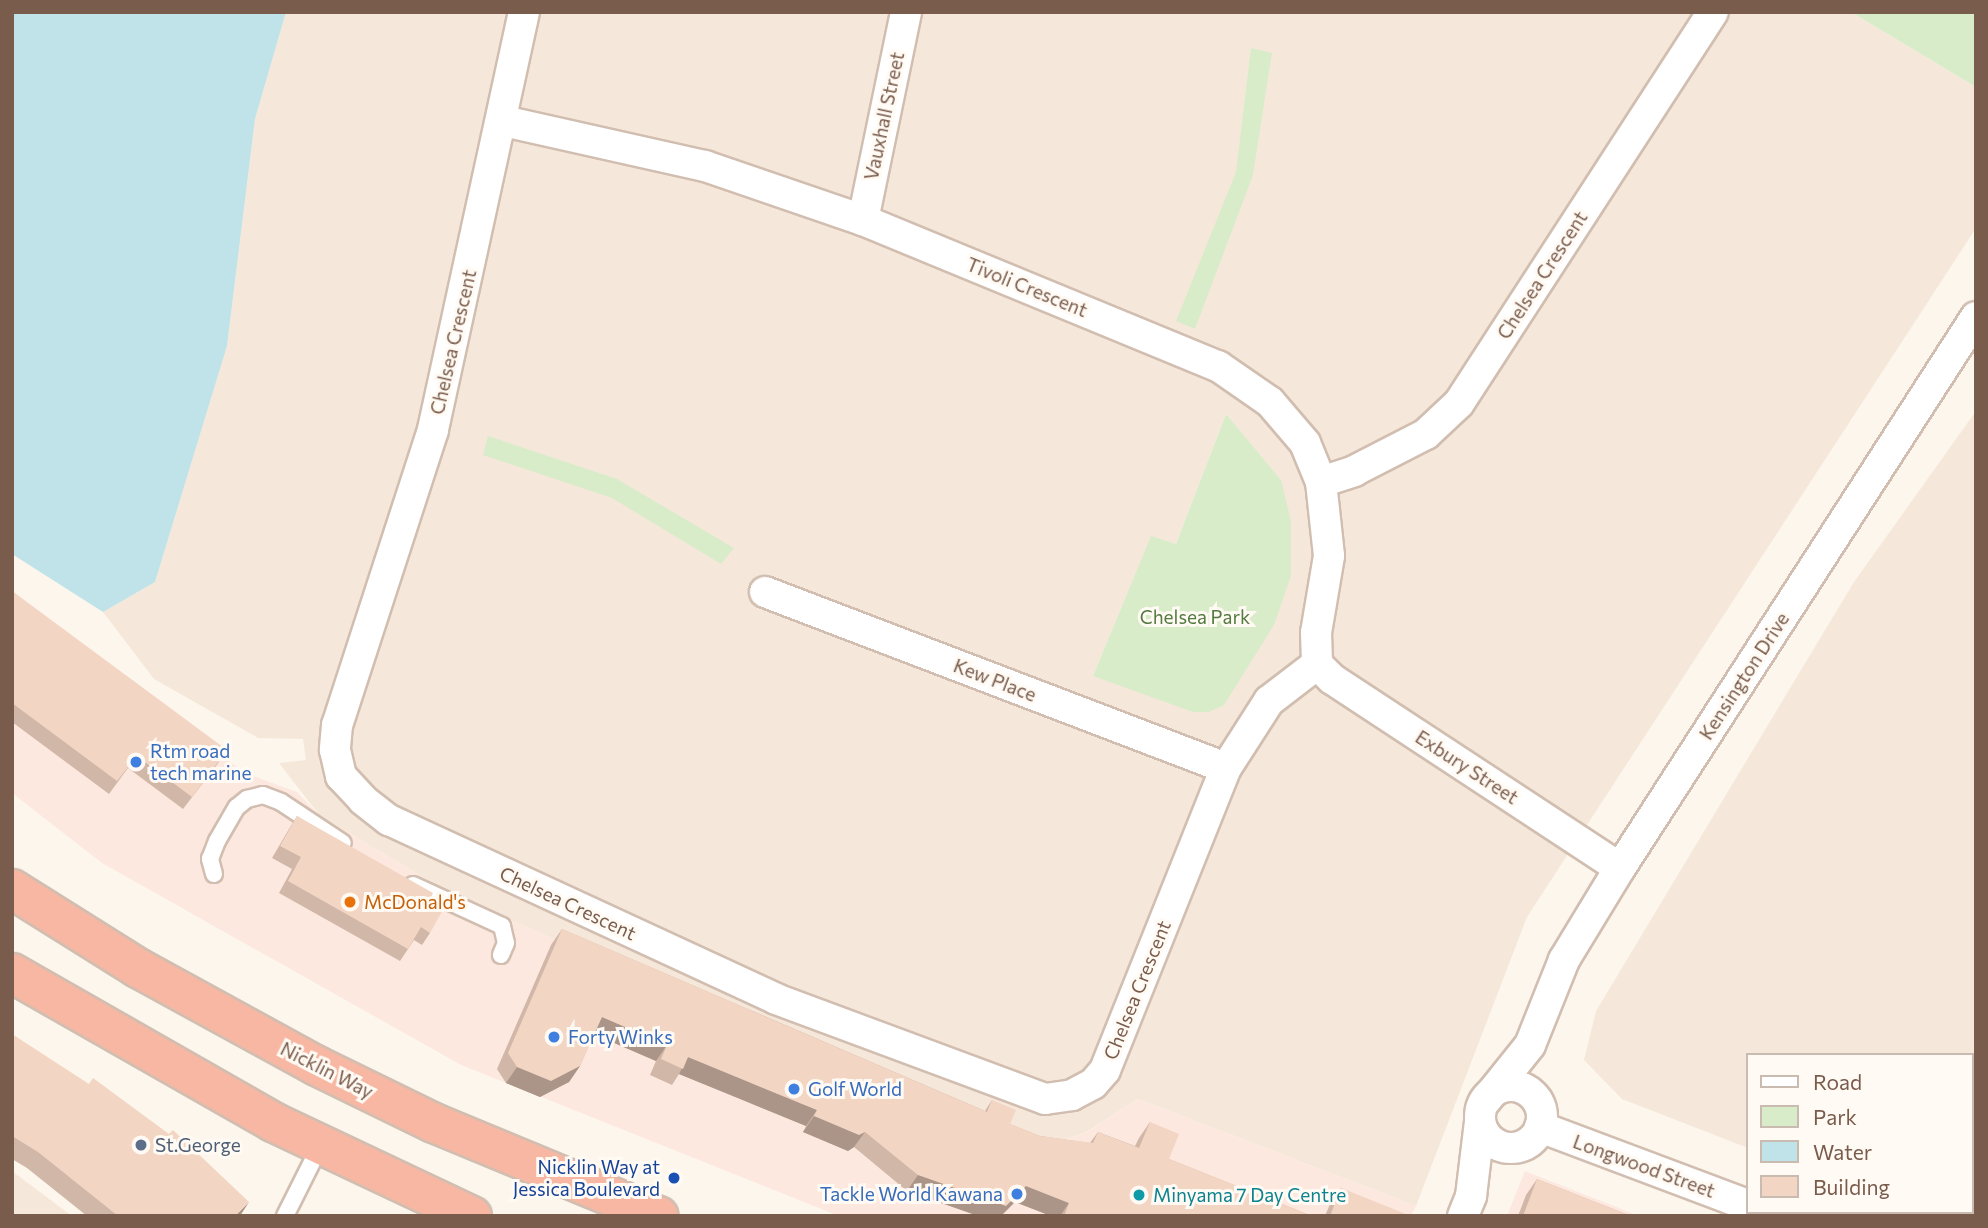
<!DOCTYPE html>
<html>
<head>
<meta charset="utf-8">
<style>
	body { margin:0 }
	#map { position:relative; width:1988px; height:1228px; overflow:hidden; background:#fdf6ec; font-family:Commissioner,sans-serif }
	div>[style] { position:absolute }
	.residential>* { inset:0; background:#f5e8da }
	.commercial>* { inset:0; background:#fde8e0 }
	.green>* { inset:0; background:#d8ecc9 }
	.water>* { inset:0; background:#bfe3e8 }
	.roads { filter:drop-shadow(2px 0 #d1beb0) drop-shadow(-2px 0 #d1beb0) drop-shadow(0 2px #d1beb0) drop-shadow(0 -2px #d1beb0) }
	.lane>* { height:16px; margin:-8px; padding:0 8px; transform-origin:8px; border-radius:8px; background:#fff }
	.street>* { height:30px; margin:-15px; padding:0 15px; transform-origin:15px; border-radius:15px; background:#fff }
	.street>.ring { margin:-15px; padding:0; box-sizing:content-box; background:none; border:30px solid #fff; border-radius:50% }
	.highway>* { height:38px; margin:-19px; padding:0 19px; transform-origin:19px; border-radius:19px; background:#f7b7a3 }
	.wall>* { inset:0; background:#d1b7a8 }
	.shaded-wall>* { inset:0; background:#aa9588 }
	.building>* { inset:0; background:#f3d5c3 }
	.dots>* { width:19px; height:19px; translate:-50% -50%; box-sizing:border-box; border:4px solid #fffaf3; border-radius:50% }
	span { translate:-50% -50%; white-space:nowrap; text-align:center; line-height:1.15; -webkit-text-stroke:6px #fffaf3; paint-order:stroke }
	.street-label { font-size:19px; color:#7a5c4d }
	.park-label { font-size:19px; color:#537a41 }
	.shop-label { font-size:19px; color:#366cbe }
	.left { translate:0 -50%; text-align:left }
	.right { translate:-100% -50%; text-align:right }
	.food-label { font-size:19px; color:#c56008 }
	.service-label { font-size:19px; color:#4e5e75 }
	.transit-label { font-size:19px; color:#164399 }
	.culture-label { font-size:19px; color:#0d838f }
	.frame { position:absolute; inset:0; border:14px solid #7a5c4d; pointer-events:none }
	.legend { position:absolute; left:1746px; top:1053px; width:228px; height:161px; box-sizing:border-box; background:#fffaf3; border:2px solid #cabbb1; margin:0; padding:9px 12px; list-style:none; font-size:21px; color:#7a5c4d }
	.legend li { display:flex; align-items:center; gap:14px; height:35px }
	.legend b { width:35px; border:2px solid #cabbb1 }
</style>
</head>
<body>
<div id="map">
	<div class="residential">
		<div style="clip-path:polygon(evenodd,286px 12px,1851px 12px,1976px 87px,1976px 228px,1527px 917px,1416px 1206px,1138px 1099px,1085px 1133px,1052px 1143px,558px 941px,451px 894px,320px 816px,279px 763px,306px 760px,303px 739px,258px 738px,154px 679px,103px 612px,155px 582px,227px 346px,255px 119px,286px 12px,1226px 414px,1291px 521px,1291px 576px,1093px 676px,1151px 537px,1176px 544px,1226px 414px)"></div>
		<div style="clip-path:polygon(1976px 411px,1976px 1216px,1925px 1216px,1916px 1212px,1972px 1212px,1972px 1055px,1748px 1055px,1748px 1148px,1622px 1099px,1584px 1060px,1596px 1011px,1854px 582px)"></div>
		<div style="clip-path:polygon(12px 1171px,72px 1216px,12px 1216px)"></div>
	</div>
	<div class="commercial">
		<div style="clip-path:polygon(12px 600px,245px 773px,297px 792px,320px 816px,451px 894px,558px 941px,1052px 1143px,1086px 1133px,1138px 1099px,1416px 1206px,1411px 1216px,839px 1216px,461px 1065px,102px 863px,12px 793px)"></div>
		<div style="clip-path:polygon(1525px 1171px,1639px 1216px,1507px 1216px)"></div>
	</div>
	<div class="green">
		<div style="clip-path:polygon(1851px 12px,1976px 12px,1976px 87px)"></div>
		<div style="clip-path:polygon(1251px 48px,1272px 53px,1253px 175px,1195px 329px,1176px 321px,1236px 172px)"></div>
		<div style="clip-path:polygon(1226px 414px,1281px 480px,1291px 521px,1291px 576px,1274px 625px,1224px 705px,1209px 712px,1193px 712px,1093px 676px,1151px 536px,1176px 544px)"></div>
		<div style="clip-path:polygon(488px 436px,617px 479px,734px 548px,721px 564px,612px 498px,483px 455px)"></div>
	</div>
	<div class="water">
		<div style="clip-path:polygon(12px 12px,286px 12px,255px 119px,227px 346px,155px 582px,103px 612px,12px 554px)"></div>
	</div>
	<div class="roads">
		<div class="lane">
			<div style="left:214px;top:874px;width:16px;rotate:-105deg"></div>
			<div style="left:210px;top:859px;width:19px;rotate:-69deg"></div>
			<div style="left:217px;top:841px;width:39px;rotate:-60deg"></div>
			<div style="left:237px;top:807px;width:13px;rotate:-39deg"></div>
			<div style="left:247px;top:799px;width:16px;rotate:-14deg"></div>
			<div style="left:263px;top:795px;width:19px;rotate:21deg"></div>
			<div style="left:281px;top:802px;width:74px;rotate:33.5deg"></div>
			<div style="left:413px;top:885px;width:98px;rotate:24.7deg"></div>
			<div style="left:502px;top:926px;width:17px;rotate:77deg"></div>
			<div style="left:506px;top:943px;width:13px;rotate:113deg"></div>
			<div style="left:285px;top:1216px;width:80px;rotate:-63.4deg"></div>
		</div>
		<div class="street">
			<div style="left:524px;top:12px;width:428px;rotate:102.3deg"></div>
			<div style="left:433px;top:430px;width:310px;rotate:108deg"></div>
			<div style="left:337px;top:725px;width:25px;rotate:95deg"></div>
			<div style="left:335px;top:750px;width:27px;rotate:77deg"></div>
			<div style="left:341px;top:776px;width:33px;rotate:47deg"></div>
			<div style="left:363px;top:800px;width:33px;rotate:38deg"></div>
			<div style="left:389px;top:820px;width:426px;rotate:24.8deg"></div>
			<div style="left:776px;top:999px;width:287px;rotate:20.4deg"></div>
			<div style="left:1045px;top:1099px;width:27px;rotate:-8deg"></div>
			<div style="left:1072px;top:1095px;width:24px;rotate:-28deg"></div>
			<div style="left:1093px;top:1084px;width:18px;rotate:-49deg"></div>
			<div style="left:1105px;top:1070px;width:325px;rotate:-68.2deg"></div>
			<div style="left:1226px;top:768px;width:80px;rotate:-57.3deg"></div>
			<div style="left:1269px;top:701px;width:61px;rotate:-37.6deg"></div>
			<div style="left:503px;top:121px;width:207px;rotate:12.6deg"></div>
			<div style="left:705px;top:166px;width:167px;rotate:18.9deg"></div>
			<div style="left:863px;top:220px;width:384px;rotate:22.4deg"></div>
			<div style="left:1218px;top:366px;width:63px;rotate:34.7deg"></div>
			<div style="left:1270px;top:402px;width:54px;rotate:49.5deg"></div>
			<div style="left:1305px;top:443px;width:42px;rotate:67.7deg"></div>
			<div style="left:1321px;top:482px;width:74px;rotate:83.8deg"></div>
			<div style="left:1329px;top:556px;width:78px;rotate:99.6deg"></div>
			<div style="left:1316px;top:633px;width:31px;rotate:88deg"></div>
			<div style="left:863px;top:220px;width:212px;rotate:-78.3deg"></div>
			<div style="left:1321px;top:482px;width:35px;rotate:-18deg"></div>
			<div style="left:1354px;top:471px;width:81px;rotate:-27.2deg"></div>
			<div style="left:1426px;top:434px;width:45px;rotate:-43.2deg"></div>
			<div style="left:1459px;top:403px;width:466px;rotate:-57deg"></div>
			<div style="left:765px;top:592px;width:493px;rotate:20.9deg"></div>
			<div style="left:1317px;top:664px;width:21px;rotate:45deg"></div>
			<div style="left:1332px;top:679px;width:344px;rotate:33.3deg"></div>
			<div class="ring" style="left:1480px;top:1086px;width:32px;height:32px"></div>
			<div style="left:1486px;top:1100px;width:70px;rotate:-51.3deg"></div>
			<div style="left:1530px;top:1045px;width:92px;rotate:-68.2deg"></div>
			<div style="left:1564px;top:960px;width:108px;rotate:-58.7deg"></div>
			<div style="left:1620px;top:868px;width:656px;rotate:-57.13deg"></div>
			<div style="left:1540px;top:1127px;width:222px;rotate:20.6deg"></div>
			<div style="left:1768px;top:1212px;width:11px;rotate:22deg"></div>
			<div style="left:1463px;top:1216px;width:22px;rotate:-68deg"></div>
			<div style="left:1471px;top:1196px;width:75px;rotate:-83.1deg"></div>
		</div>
		<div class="highway">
			<div style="left:12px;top:889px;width:149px;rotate:32.1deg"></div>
			<div style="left:138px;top:968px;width:204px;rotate:28.7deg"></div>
			<div style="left:317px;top:1066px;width:130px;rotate:26deg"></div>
			<div style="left:434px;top:1123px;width:243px;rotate:22.5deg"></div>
			<div style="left:12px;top:973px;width:301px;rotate:29.7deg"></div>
			<div style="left:273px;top:1122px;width:220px;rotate:25.3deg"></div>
		</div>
	</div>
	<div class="wall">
		<div style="clip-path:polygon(12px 591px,219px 762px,183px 809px,128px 768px,109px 794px,12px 722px)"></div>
		<div style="clip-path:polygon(297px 816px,430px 900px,430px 933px,422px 945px,414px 940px,400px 961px,279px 893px,292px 869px,272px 858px,289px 829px)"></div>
		<div style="clip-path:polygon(562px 929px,985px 1111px,992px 1100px,1010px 1124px,1040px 1136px,1090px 1143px,1098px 1132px,1135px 1146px,1139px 1138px,1150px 1122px,1169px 1159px,1312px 1216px,1051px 1216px,1015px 1202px,907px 1191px,854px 1147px,848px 1151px,803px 1132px,806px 1126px,679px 1074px,672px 1085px,650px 1075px,656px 1061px,594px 1034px,580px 1066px,569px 1082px,540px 1097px,506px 1083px,497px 1069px,551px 945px)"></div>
		<div style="clip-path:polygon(12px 1034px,240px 1216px,87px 1216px,27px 1168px,12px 1159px)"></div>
		<div style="clip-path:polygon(1537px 1179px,1631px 1216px,1518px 1216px,1526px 1195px)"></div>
		<div style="clip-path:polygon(1341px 1188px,1405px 1216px,1325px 1216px,1330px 1204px)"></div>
	</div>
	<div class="shaded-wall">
		<div style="clip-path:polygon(602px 1017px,667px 1045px,656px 1061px,591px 1033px)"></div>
		<div style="clip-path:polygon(688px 1057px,817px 1110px,806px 1126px,679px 1074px)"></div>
		<div style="clip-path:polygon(580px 1066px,569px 1082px,540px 1097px,506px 1083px,517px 1067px)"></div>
		<div style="clip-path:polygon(814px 1116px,865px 1132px,854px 1147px,848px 1151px,803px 1132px)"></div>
		<div style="clip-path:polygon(918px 1175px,1026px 1186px,1069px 1203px,1060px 1216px,1051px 1216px,1015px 1202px,1001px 1216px,978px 1216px,907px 1191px)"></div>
		<div style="clip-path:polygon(249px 1202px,240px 1216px,235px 1216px)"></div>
	</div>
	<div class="building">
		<div style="clip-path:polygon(12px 591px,227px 750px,192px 797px,137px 756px,117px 781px,12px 703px)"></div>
		<div style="clip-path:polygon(297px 816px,433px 893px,430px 900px,444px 908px,430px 933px,421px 927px,408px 949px,288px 881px,301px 857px,280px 846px)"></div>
		<div style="clip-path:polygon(562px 929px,987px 1112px,992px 1100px,1016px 1110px,1010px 1124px,1040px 1136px,1093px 1143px,1098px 1132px,1139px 1148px,1150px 1122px,1179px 1134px,1169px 1159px,1312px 1216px,1064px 1216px,1069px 1203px,1026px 1186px,1006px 1206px,918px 1175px,865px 1132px,859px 1135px,814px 1116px,817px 1110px,688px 1057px,683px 1069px,661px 1059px,667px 1045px,602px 1017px,580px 1066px,551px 1081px,517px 1067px,508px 1053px)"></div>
		<div style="clip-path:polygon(12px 1034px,89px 1084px,93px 1078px,169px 1134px,173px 1130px,249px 1202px,235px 1216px,118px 1216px,38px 1152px,12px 1136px)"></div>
		<div style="clip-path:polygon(1537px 1179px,1631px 1216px,1523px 1216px)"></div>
		<div style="clip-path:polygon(1341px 1188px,1406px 1214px,1405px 1216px,1330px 1216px)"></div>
	</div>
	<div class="dots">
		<div style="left:136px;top:762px;background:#3f7fe0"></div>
		<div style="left:350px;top:902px;background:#e8710a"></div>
		<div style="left:554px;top:1037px;background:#3f7fe0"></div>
		<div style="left:794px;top:1089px;background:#3f7fe0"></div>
		<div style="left:141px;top:1145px;background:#5c6f8a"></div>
		<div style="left:674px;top:1178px;background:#1a4fb4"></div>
		<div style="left:1017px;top:1194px;background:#3f7fe0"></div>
		<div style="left:1139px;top:1195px;background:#0f9aa8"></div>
	</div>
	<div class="street-label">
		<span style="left:884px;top:116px;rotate:-78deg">Vauxhall Street</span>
		<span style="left:1542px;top:275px;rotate:-57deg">Chelsea Crescent</span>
		<span style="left:1027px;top:287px;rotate:22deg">Tivoli Crescent</span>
		<span style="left:453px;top:342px;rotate:-77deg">Chelsea Crescent</span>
		<span style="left:1744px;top:676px;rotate:-57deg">Kensington Drive</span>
		<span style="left:995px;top:680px;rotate:21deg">Kew Place</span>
		<span style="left:1467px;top:767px;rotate:33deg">Exbury Street</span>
		<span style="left:568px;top:903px;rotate:25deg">Chelsea Crescent</span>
		<span style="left:1137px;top:990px;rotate:-68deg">Chelsea Crescent</span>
		<span style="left:327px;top:1070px;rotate:27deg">Nicklin Way</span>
		<span style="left:1644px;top:1166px;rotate:20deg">Longwood Street</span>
	</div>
	<div class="park-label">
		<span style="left:1195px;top:617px">Chelsea Park</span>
	</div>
	<div class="shop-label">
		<span class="left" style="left:150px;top:762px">Rtm road<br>tech marine</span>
		<span class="left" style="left:568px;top:1037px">Forty Winks</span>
		<span class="left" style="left:808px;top:1089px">Golf World</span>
		<span class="right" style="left:1003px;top:1194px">Tackle World Kawana</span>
	</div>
	<div class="food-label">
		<span class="left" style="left:364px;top:902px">McDonald's</span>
	</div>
	<div class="service-label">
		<span class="left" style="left:155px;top:1145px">St.George</span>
	</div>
	<div class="transit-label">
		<span class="right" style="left:660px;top:1178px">Nicklin Way at<br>Jessica Boulevard</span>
	</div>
	<div class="culture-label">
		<span class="left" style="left:1153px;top:1195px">Minyama 7 Day Centre</span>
	</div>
	<div class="frame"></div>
	<ul class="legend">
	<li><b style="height:9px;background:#fff"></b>Road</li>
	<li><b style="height:19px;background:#d8ecc9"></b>Park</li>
	<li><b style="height:19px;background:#bfe3e8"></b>Water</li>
	<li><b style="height:19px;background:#f3d5c3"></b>Building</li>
	</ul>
</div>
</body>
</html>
